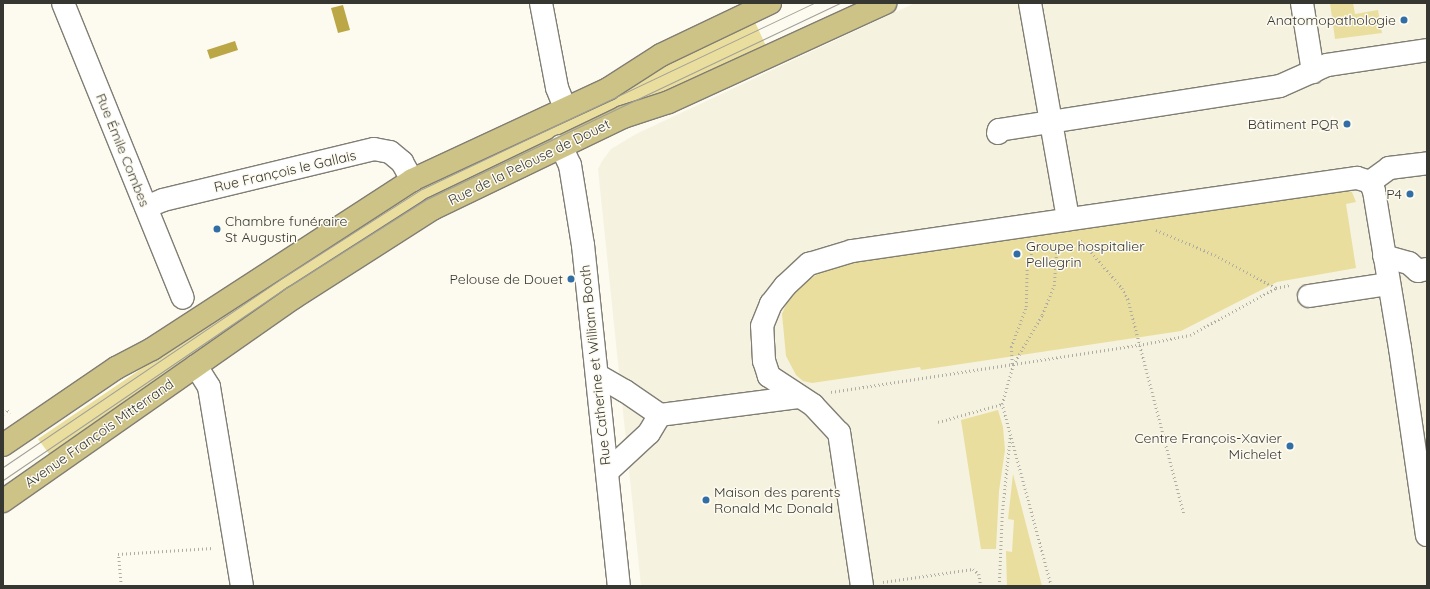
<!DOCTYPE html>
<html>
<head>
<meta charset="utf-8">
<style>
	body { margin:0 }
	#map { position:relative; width:1430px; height:589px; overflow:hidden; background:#fdfbf0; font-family:Quicksand,sans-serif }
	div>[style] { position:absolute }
	.built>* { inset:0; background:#f5f2df }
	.green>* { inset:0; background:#eade9e }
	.water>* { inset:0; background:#bba746 }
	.path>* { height:2.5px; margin-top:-1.25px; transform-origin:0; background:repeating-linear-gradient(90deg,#aeada4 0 1px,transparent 0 4px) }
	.roads { filter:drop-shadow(1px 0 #807e74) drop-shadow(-1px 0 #807e74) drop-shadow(0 1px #807e74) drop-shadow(0 -1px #807e74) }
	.minor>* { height:22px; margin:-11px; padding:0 11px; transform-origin:11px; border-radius:11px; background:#fff }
	.major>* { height:22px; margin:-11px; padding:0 11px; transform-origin:11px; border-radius:11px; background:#cec386 }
	.tram>* { height:1px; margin:-0.5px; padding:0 0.5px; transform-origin:0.5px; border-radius:0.5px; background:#a1a098 }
	.dots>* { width:11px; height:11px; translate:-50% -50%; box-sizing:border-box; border:2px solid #fdfbf0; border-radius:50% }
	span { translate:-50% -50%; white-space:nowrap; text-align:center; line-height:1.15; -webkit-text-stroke:3px #fdfbf0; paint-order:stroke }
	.poi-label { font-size:14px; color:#373732 }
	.right { translate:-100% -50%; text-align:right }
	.left { translate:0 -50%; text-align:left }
	.street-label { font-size:14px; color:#373732 }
	.frame { position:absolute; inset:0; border:4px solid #373732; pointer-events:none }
</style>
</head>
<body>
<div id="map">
	<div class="built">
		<div style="clip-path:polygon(915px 3px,1427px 3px,1427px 586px,641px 586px,598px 169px,602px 161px,611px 149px,636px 134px)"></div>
	</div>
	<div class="green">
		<div style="clip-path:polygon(1330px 3px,1353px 3px,1355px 14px,1378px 10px,1382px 33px,1335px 39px)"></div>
		<div style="clip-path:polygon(753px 18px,768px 50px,395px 224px,50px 455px,38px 439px,385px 203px)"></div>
		<div style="clip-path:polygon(1347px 190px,1352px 192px,1356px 202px,1346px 204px,1356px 268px,1277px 282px,1181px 331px,921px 370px,920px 367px,812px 383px,803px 381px,796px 375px,786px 356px,782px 314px,788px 300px,798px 288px,819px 273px,849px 263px)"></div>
		<div style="clip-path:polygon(998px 410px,1003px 427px,1005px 450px,999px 491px,996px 549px,981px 549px,961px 420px)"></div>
		<div style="clip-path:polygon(1013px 474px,1042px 586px,1007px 586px,1006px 551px,1012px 552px,1014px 520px,1008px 519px)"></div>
	</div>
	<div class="water">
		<div style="clip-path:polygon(343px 5px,350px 30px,338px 33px,331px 8px)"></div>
		<div style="clip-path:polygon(235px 41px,238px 50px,210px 59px,207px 50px)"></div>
	</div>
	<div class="path">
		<div style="left:1156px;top:230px;width:64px;rotate:23deg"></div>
		<div style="left:1215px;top:255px;width:69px;rotate:28.4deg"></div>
		<div style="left:1081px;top:240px;width:63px;rotate:49.5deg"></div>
		<div style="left:1122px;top:288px;width:13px;rotate:61deg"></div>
		<div style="left:1128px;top:299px;width:222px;rotate:75.4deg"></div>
		<div style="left:1012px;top:364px;width:17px;rotate:-93deg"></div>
		<div style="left:1011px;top:347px;width:43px;rotate:-69.4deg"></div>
		<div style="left:1026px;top:307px;width:41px;rotate:-88.6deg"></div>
		<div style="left:1027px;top:266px;width:20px;rotate:-72deg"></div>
		<div style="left:831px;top:392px;width:312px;rotate:-8.7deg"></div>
		<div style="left:1139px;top:345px;width:52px;rotate:-11.1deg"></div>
		<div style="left:1190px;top:335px;width:98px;rotate:-28.7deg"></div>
		<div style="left:1276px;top:288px;width:14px;rotate:-12deg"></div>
		<div style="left:3px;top:414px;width:6px;rotate:-39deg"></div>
		<div style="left:8px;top:410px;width:4px;rotate:56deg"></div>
		<div style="left:938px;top:422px;width:66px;rotate:-15.7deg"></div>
		<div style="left:883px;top:582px;width:91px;rotate:-8.2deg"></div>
		<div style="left:973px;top:569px;width:8px;rotate:40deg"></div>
		<div style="left:979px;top:574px;width:12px;rotate:81deg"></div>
		<div style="left:121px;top:586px;width:32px;rotate:-95deg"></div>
		<div style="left:118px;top:554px;width:95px;rotate:-3.6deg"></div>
		<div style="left:999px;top:586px;width:72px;rotate:-87.6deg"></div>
		<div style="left:1002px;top:514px;width:77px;rotate:-84.1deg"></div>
		<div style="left:1051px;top:586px;width:188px;rotate:-105.1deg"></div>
		<div style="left:1002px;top:404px;width:41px;rotate:-74.2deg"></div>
		<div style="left:1013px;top:365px;width:58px;rotate:-59.9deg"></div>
		<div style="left:1042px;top:315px;width:31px;rotate:-68deg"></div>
		<div style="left:1054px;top:286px;width:43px;rotate:-86deg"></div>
	</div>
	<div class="roads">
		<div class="minor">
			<div style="left:63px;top:3px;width:318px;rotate:67.9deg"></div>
			<div style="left:541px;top:3px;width:86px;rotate:79.3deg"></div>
			<div style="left:557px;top:88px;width:22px;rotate:68deg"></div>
			<div style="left:1030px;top:3px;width:219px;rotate:80deg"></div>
			<div style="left:1302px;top:3px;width:70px;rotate:80.9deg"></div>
			<div style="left:998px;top:133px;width:3px;rotate:-72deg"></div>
			<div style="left:999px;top:130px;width:284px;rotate:-8.9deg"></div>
			<div style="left:1280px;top:86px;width:51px;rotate:-24.1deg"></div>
			<div style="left:1327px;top:65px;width:101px;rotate:-8.5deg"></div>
			<div style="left:561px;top:146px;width:21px;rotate:65deg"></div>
			<div style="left:570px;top:165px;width:81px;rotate:80.8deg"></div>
			<div style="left:583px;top:245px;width:343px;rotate:84deg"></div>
			<div style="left:1370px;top:182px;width:10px;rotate:66deg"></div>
			<div style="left:1374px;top:191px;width:159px;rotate:80.6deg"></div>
			<div style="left:1400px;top:348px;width:189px;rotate:81.8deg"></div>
			<div style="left:1370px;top:182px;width:24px;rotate:-36deg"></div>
			<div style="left:1389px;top:168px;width:38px;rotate:-7deg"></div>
			<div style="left:146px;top:207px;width:18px;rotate:-22deg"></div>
			<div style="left:163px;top:200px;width:217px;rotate:-13.6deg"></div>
			<div style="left:374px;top:149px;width:16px;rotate:11deg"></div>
			<div style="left:390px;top:152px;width:16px;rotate:40deg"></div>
			<div style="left:402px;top:162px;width:21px;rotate:61deg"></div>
			<div style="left:1384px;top:256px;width:26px;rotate:16deg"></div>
			<div style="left:1409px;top:263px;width:12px;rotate:42deg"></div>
			<div style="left:1418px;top:271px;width:9px;rotate:-13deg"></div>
			<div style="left:1309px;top:296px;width:80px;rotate:-8.6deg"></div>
			<div style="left:196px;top:366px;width:25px;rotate:58deg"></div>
			<div style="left:209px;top:387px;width:202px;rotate:80.6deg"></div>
			<div style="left:597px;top:375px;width:32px;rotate:30deg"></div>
			<div style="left:625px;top:391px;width:42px;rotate:34.4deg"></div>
			<div style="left:660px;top:415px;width:140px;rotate:-7.4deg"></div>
			<div style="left:607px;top:472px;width:57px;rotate:-42.9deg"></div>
			<div style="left:649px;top:433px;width:21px;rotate:-59deg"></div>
			<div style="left:862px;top:586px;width:155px;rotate:-98.5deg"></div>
			<div style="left:839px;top:433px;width:38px;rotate:-133deg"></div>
			<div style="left:813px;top:405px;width:53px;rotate:-146.6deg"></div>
			<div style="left:769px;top:376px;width:16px;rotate:-108deg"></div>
			<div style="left:764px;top:361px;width:35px;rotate:-93deg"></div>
			<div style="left:762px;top:326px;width:24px;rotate:-68deg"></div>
			<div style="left:771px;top:304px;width:23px;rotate:-52deg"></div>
			<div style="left:785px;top:286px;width:33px;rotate:-43deg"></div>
			<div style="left:809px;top:264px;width:45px;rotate:-16.8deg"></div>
			<div style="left:852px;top:251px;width:214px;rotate:-8.3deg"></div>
			<div style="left:1064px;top:220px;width:296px;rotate:-8.2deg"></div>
			<div style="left:1357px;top:178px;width:14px;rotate:17deg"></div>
		</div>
		<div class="major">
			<div style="left:3px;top:445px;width:137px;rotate:-34.3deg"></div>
			<div style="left:116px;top:368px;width:41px;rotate:-27.8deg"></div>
			<div style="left:152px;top:349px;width:310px;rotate:-33deg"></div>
			<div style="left:412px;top:180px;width:216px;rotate:-24.9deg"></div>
			<div style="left:608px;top:89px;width:63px;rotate:-32.7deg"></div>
			<div style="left:661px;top:55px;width:121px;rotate:-25.5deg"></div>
			<div style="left:3px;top:501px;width:354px;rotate:-35deg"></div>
			<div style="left:293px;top:298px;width:165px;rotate:-32.6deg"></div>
			<div style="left:432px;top:209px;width:212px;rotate:-25.7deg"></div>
			<div style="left:623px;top:117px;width:48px;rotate:-18.1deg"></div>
			<div style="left:669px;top:102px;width:238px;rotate:-24.6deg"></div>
		</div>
	</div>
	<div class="tram">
		<div style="left:3px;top:467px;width:333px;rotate:-34.1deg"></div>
		<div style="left:279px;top:280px;width:169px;rotate:-32.5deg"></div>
		<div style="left:422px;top:189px;width:434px;rotate:-25.4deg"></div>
		<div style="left:3px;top:480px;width:342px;rotate:-34.2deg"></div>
		<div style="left:286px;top:288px;width:167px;rotate:-32.3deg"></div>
		<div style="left:427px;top:199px;width:457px;rotate:-25.4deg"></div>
	</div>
	<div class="dots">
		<div style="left:1404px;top:20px;background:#306ea5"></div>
		<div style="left:1347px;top:124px;background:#306ea5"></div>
		<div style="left:1410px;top:194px;background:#306ea5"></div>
		<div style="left:217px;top:229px;background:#306ea5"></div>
		<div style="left:1017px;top:254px;background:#306ea5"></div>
		<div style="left:571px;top:279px;background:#306ea5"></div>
		<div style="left:1290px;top:446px;background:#306ea5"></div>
		<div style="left:706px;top:500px;background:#306ea5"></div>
	</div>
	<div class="poi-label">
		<span class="right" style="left:1396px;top:20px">Anatomopathologie</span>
		<span class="right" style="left:1339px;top:124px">Bâtiment PQR</span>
		<span class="right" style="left:1402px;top:194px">P4</span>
		<span class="left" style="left:225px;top:229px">Chambre funéraire<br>St Augustin</span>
		<span class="left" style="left:1026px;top:254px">Groupe hospitalier<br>Pellegrin</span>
		<span class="right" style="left:563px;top:279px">Pelouse de Douet</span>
		<span class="right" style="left:1282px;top:446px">Centre François-Xavier<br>Michelet</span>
		<span class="left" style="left:714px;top:500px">Maison des parents<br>Ronald Mc Donald</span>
	</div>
	<div class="street-label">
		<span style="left:123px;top:150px;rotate:68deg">Rue Émile Combes</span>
		<span style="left:529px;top:162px;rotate:-26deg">Rue de la Pelouse de Douet</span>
		<span style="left:285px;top:171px;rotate:-13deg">Rue François le Gallais</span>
		<span style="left:595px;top:365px;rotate:-96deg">Rue Catherine et William Booth</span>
		<span style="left:99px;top:433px;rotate:-35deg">Avenue François Mitterrand</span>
	</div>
	<div class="frame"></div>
</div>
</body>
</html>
